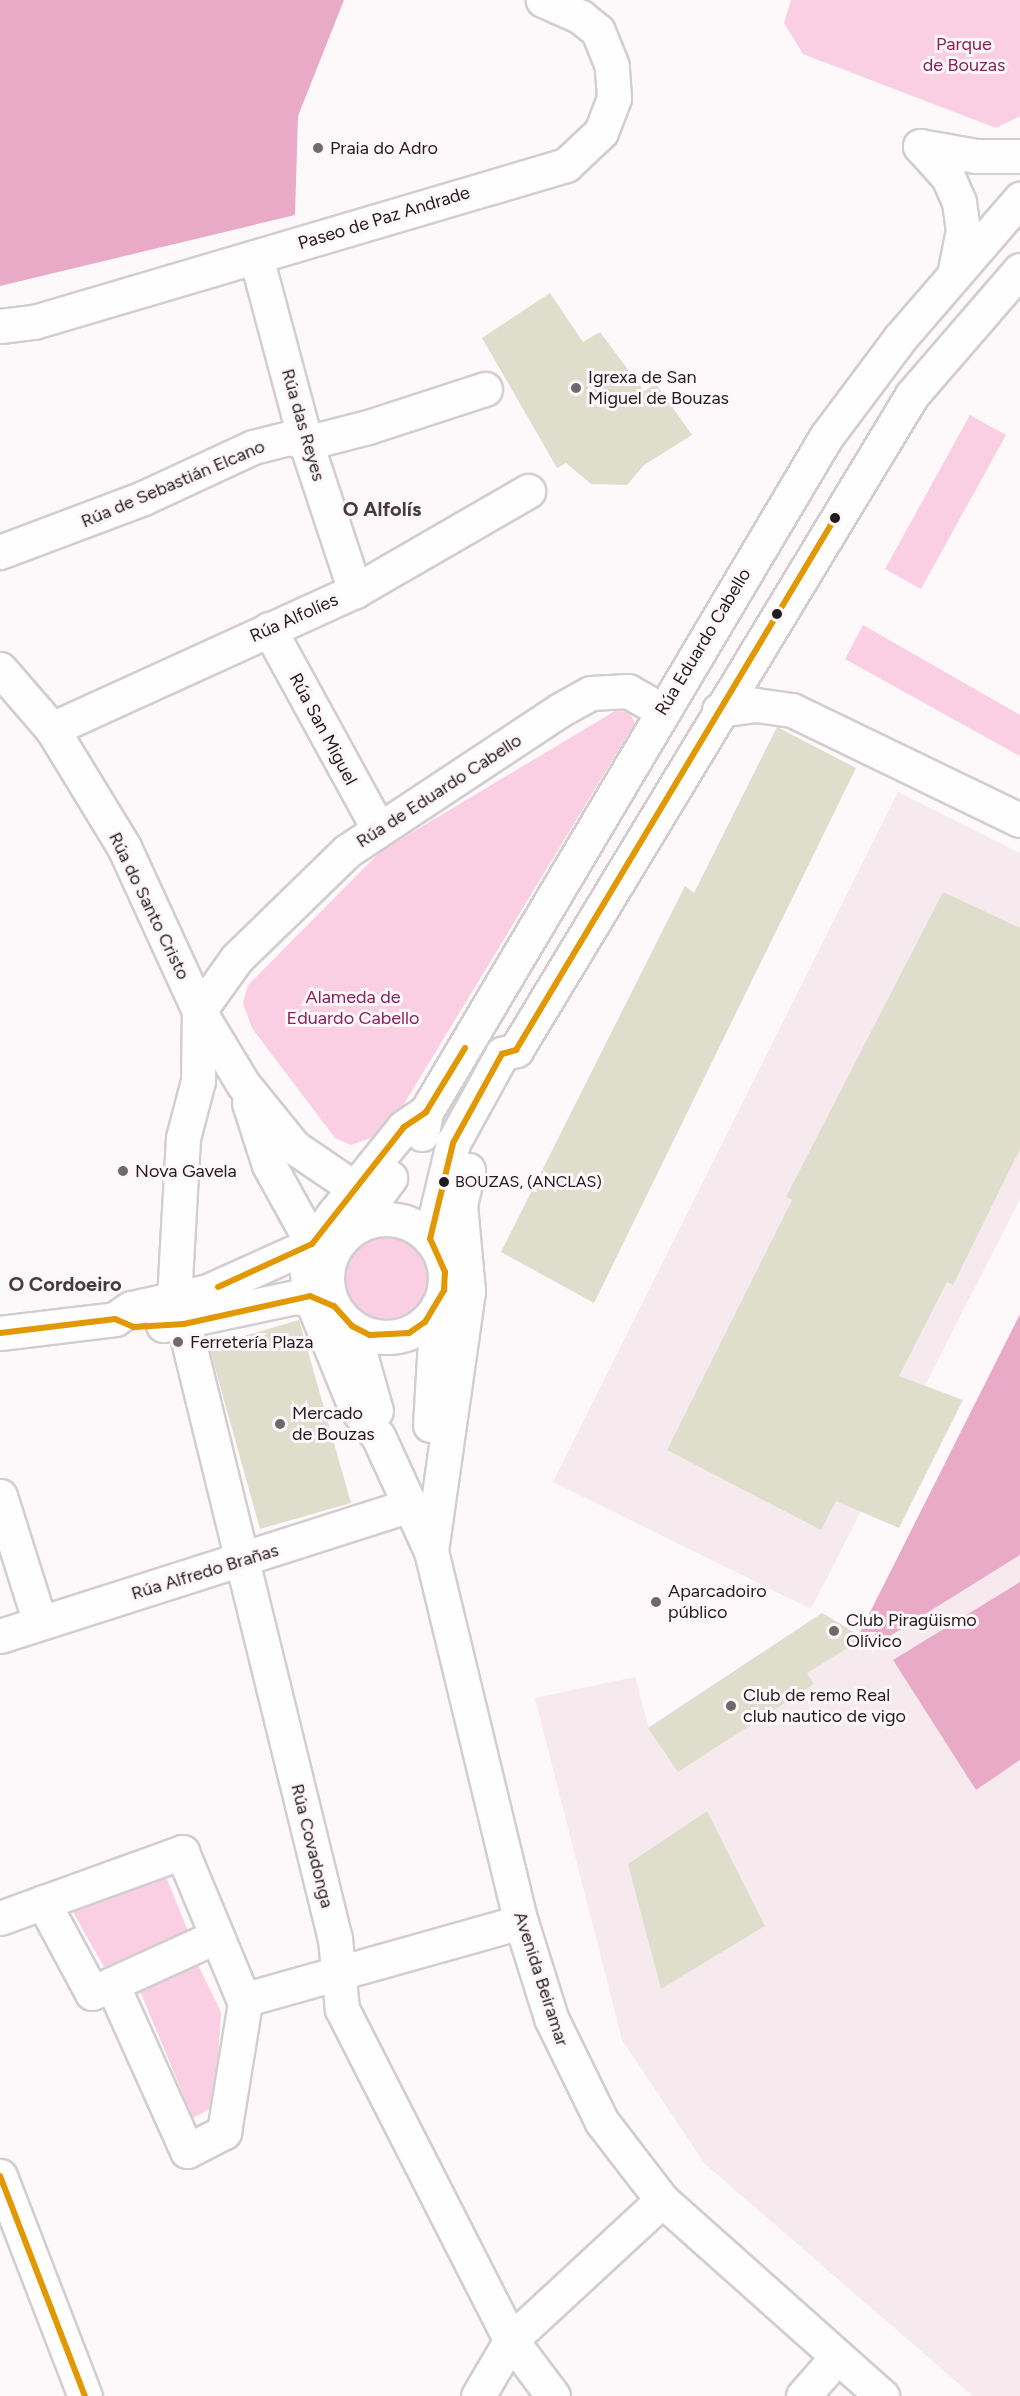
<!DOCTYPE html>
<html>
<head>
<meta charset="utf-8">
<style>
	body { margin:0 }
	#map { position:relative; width:1020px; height:2396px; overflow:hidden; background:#fdf8fa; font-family:Figtree,sans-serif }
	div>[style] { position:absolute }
	.built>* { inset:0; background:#f6eaef }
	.green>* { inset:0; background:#facfe3 }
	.round { border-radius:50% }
	.water>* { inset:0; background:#e9aac8 }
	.building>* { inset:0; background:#dfdecc }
	.roads { filter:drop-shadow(2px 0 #d2ced0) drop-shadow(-2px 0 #d2ced0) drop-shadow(0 2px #d2ced0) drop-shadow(0 -2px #d2ced0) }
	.minor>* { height:33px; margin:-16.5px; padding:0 16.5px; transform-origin:16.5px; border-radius:16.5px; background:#fffefe }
	.major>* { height:33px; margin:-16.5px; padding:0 16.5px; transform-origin:16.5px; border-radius:16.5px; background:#fffefe }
	.major>.ring { margin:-16.5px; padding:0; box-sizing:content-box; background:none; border:33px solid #fffefe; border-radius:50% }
	.bus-1>* { height:6px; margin:-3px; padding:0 3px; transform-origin:3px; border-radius:3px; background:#e29803 }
	.dots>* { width:16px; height:16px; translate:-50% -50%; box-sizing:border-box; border:3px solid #fff6fa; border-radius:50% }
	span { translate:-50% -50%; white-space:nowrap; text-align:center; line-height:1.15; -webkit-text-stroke:6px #fff6fa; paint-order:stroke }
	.bus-label { font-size:16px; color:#201d1e }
	.left { translate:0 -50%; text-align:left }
	.park-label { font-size:18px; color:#87205c }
	.poi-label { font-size:18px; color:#201d1e }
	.street-label { font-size:18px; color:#201d1e }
	.neighbourhood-label { font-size:20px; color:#433c3f; font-weight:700 }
</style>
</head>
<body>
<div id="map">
	<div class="built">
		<div style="clip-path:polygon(898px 792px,1020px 853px,1020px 1199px,811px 1609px,553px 1482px)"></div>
		<div style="clip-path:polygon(1020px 1555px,1020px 1582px,893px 1660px,976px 1789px,1020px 1760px,1020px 2396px,973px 2396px,705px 2164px,622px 2040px,535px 1698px,635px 1677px,649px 1728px,855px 1642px,882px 1641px)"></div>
	</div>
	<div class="green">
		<div style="clip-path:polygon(791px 0,1020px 0,1020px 116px,996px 128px,803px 54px,784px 23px)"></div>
		<div style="clip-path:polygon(970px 415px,1006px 435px,921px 589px,885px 569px)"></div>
		<div style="clip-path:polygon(863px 625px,1020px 715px,1020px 756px,845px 659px)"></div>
		<div style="clip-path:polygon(615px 711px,629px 712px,635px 723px,387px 1132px,351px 1145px,335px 1138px,252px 1028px,243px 1003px,248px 985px,381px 851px)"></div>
		<div class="round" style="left:344px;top:1236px;width:86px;height:86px"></div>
		<div style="clip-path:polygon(166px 1877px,188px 1931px,104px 1967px,73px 1912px)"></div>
		<div style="clip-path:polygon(198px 1965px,221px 2012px,215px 2106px,193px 2118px,140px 1991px)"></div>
	</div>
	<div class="water">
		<div style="clip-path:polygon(0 0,344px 0,298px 116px,295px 215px,0 286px)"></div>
		<div style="clip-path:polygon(1020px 1314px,1020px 1555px,882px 1641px,855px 1642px)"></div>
		<div style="clip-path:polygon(1020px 1582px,1020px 1760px,976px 1790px,893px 1660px)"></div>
	</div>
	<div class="building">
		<div style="clip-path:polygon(550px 293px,583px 342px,600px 332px,644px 391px,656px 384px,692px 435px,644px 465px,627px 485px,591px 484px,566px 463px,557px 468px,482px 338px)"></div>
		<div style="clip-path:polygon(777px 727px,856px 768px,594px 1303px,501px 1252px,685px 886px,694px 893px)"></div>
		<div style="clip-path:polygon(943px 892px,1020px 928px,1020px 1149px,953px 1285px,947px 1282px,899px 1376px,963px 1400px,899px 1528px,836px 1501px,821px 1530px,667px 1450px,792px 1200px,786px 1197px)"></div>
		<div style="clip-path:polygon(299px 1320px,351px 1503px,260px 1529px,209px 1346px)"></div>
		<div style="clip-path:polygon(822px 1613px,864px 1638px,807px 1673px,814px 1684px,678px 1772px,648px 1728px)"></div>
		<div style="clip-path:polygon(707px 1811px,765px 1926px,661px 1989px,628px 1864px)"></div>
	</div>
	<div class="roads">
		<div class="minor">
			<div style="left:920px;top:146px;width:42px;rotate:47.9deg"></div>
			<div style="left:948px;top:177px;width:27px;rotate:66deg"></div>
			<div style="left:959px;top:202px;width:28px;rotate:82deg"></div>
			<div style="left:963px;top:230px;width:46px;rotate:101.3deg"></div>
			<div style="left:920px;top:146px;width:57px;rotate:10.1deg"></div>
			<div style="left:976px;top:156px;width:44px"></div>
			<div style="left:256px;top:257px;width:193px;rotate:75deg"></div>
			<div style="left:306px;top:443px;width:156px;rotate:71.7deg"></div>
			<div style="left:0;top:326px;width:34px;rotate:-7deg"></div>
			<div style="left:34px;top:322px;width:555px;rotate:-16.44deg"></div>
			<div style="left:566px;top:165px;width:48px;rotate:-43.3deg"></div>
			<div style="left:601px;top:132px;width:36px;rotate:-69deg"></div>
			<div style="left:614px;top:98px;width:32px;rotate:-94deg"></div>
			<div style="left:612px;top:66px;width:38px;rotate:-112deg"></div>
			<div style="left:598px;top:31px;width:22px;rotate:-141deg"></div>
			<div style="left:581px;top:17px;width:42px;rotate:-155.9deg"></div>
			<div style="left:0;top:552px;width:151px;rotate:-20.6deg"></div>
			<div style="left:141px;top:499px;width:123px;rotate:-24.9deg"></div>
			<div style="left:253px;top:447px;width:38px;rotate:-14deg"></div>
			<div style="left:290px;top:438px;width:17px;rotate:17deg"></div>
			<div style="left:306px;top:443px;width:64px;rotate:-14.5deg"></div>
			<div style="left:368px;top:427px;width:123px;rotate:-18deg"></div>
			<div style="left:269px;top:629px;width:227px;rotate:61.3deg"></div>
			<div style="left:0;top:669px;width:79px;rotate:49.1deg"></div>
			<div style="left:52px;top:729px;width:138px;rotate:58.6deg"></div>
			<div style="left:124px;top:847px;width:180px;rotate:65.4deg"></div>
			<div style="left:199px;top:1011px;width:85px;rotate:58.9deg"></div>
			<div style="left:243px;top:1084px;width:81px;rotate:51deg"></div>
			<div style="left:294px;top:1147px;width:73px;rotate:34.3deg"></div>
			<div style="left:719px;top:710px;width:37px;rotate:-8deg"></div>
			<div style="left:756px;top:705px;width:36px;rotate:8deg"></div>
			<div style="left:792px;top:710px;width:253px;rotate:25.8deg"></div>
			<div style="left:52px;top:729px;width:333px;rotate:-24.5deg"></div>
			<div style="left:355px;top:591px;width:200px;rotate:-30deg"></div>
			<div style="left:249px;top:1103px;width:65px;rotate:72.1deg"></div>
			<div style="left:269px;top:1165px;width:120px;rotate:61.1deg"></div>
			<div style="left:174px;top:1299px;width:161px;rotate:-86.8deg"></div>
			<div style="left:183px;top:1138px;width:59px;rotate:-75.3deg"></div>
			<div style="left:198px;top:1081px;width:70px;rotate:-89.2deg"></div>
			<div style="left:199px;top:1011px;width:65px;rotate:-54.4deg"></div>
			<div style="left:237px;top:958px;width:153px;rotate:-44.2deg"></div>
			<div style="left:347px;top:851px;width:255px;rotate:-33.5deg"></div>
			<div style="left:560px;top:710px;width:35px;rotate:-29deg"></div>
			<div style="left:591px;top:693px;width:37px;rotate:-3deg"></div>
			<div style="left:628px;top:691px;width:40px;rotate:29.7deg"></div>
			<div style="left:184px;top:1324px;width:633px;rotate:76.21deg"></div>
			<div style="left:335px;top:1939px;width:70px;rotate:84.3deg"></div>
			<div style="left:342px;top:2009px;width:372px;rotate:63deg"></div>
			<div style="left:511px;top:2340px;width:70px;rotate:53.1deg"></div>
			<div style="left:163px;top:1325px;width:136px;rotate:-11.9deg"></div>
			<div style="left:296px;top:1297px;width:39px;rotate:13deg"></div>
			<div style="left:0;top:1333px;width:116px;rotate:-6.9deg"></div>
			<div style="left:115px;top:1319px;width:19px;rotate:-35deg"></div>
			<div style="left:131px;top:1308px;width:79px;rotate:-12.4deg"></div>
			<div style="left:208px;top:1291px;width:114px;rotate:-24.3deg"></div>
			<div style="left:0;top:1496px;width:133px;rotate:72.5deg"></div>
			<div style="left:0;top:1636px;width:428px;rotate:-17.7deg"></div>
			<div style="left:43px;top:1902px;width:103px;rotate:61.7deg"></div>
			<div style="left:92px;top:1993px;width:137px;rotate:-24.5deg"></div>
			<div style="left:0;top:1918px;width:194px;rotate:-19.9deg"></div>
			<div style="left:182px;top:1852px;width:164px;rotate:67.4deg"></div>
			<div style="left:112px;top:1984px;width:183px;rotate:65.8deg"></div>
			<div style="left:187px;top:2151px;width:42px;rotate:-27.2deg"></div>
			<div style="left:224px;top:2132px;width:131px;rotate:-80.8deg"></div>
			<div style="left:245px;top:2003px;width:7px;rotate:-45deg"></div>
			<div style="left:250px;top:1998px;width:281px;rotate:-15.7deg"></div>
			<div style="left:0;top:2176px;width:236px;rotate:68.9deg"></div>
			<div style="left:478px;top:2396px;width:65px;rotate:-59.5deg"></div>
			<div style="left:511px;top:2340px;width:206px;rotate:-42.8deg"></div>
			<div style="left:803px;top:2396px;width:52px;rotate:-48.9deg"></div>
		</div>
		<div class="major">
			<div style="left:426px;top:1112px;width:27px;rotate:146deg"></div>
			<div style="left:404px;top:1127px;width:114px;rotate:129deg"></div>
			<div style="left:332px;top:1216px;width:34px;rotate:126deg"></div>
			<div style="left:312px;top:1244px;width:22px;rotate:106deg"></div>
			<div style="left:306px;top:1265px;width:31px;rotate:83deg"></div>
			<div style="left:310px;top:1296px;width:120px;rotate:67.9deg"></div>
			<div style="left:355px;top:1407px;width:37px;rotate:52deg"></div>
			<div style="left:378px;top:1436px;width:127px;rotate:65.3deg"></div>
			<div style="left:431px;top:1551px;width:382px;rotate:76.4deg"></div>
			<div style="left:521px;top:1922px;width:101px;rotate:72.6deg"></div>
			<div style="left:551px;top:2018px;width:116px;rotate:63.9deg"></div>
			<div style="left:602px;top:2122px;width:98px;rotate:52.4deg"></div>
			<div style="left:662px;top:2200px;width:295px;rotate:41.7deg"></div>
			<div style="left:422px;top:1134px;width:22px;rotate:-80deg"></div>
			<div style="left:426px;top:1112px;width:785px;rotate:-59.35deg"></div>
			<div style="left:826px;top:437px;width:124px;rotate:-53.2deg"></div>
			<div style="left:900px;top:338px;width:184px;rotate:-49.2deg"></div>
			<div class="ring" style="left:327px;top:1219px;width:85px;height:85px"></div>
			<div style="left:352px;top:1229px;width:64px;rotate:-53.3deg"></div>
			<div style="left:430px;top:1239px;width:99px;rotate:-76.5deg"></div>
			<div style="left:453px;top:1143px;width:102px;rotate:-61.2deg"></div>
			<div style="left:502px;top:1054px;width:15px;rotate:-16deg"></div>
			<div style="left:516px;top:1050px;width:765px;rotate:-58.84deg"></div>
			<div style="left:912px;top:395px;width:165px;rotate:-49.2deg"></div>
			<div style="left:352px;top:1326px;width:88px;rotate:74.2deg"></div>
			<div style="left:430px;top:1425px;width:118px;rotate:-86.6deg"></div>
			<div style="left:431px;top:1551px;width:263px;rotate:-81.9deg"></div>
			<div style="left:468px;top:1291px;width:86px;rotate:-95.3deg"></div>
			<div style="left:460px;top:1205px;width:36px;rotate:-77deg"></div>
		</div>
	</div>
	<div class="bus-1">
		<div style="left:218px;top:1287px;width:103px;rotate:-24.6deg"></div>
		<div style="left:312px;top:1244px;width:149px;rotate:-51.8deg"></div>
		<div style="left:404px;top:1127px;width:27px;rotate:-34deg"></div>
		<div style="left:426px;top:1112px;width:75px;rotate:-58.6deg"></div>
		<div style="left:0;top:1333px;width:116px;rotate:-6.9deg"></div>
		<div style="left:115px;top:1319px;width:21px;rotate:23deg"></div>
		<div style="left:134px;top:1327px;width:50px;rotate:-3.4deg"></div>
		<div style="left:184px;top:1324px;width:129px;rotate:-12.5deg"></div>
		<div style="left:310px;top:1296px;width:26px;rotate:23deg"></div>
		<div style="left:334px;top:1306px;width:27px;rotate:48deg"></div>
		<div style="left:352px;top:1326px;width:20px;rotate:27deg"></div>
		<div style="left:370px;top:1335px;width:39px;rotate:-3deg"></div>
		<div style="left:409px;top:1333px;width:19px;rotate:-35deg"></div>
		<div style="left:425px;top:1322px;width:37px;rotate:-59deg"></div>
		<div style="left:444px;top:1290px;width:18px;rotate:-87deg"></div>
		<div style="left:445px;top:1272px;width:36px;rotate:-114deg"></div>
		<div style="left:430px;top:1239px;width:99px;rotate:-76.5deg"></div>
		<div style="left:453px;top:1143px;width:102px;rotate:-61.2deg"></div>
		<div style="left:502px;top:1054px;width:15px;rotate:-16deg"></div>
		<div style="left:516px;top:1050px;width:620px;rotate:-59.05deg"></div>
		<div style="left:0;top:2176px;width:236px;rotate:68.9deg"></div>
	</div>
	<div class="dots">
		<div style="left:318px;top:148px;background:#6d6a6b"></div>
		<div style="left:576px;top:388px;background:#6d6a6b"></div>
		<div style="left:835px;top:518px;background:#201d1e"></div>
		<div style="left:777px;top:614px;background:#201d1e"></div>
		<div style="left:123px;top:1171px;background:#6d6a6b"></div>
		<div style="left:444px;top:1182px;background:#201d1e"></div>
		<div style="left:178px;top:1342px;background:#6d6a6b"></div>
		<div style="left:280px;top:1424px;background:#6d6a6b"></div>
		<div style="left:656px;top:1602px;background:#6d6a6b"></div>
		<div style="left:834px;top:1631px;background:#6d6a6b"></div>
		<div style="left:731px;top:1706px;background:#6d6a6b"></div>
	</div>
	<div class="bus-label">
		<span class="left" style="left:455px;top:1182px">BOUZAS, (ANCLAS)</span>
	</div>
	<div class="park-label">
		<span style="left:964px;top:55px">Parque<br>de Bouzas</span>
		<span style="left:353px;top:1008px">Alameda de<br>Eduardo Cabello</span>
	</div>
	<div class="poi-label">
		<span class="left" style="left:330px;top:148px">Praia do Adro</span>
		<span class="left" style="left:588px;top:388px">Igrexa de San<br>Miguel de Bouzas</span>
		<span class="left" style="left:135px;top:1171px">Nova Gavela</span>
		<span class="left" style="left:190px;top:1342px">Ferretería Plaza</span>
		<span class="left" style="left:292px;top:1424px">Mercado<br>de Bouzas</span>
		<span class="left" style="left:668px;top:1602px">Aparcadoiro<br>público</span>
		<span class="left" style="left:846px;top:1631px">Club Piragüismo<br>Olívico</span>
		<span class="left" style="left:743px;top:1706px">Club de remo Real<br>club nautico de vigo</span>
	</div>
	<div class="street-label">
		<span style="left:384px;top:218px;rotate:-17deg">Paseo de Paz Andrade</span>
		<span style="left:303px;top:425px;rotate:74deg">Rúa das Reyes</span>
		<span style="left:173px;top:484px;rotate:-23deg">Rúa de Sebastián Elcano</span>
		<span style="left:294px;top:618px;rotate:-24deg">Rúa Alfolíes</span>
		<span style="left:703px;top:642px;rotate:-59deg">Rúa Eduardo Cabello</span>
		<span style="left:323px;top:729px;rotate:62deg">Rúa San Miguel</span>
		<span style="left:439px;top:791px;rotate:-33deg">Rúa de Eduardo Cabello</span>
		<span style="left:149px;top:906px;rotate:64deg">Rúa do Santo Cristo</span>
		<span style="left:205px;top:1572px;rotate:-17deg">Rúa Alfredo Brañas</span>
		<span style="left:312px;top:1846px;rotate:76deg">Rúa Covadonga</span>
		<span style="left:541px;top:1979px;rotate:72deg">Avenida Beiramar</span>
	</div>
	<div class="neighbourhood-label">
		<span style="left:382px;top:509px">O Alfolís</span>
		<span style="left:65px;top:1284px">O Cordoeiro</span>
	</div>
</div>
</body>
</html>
